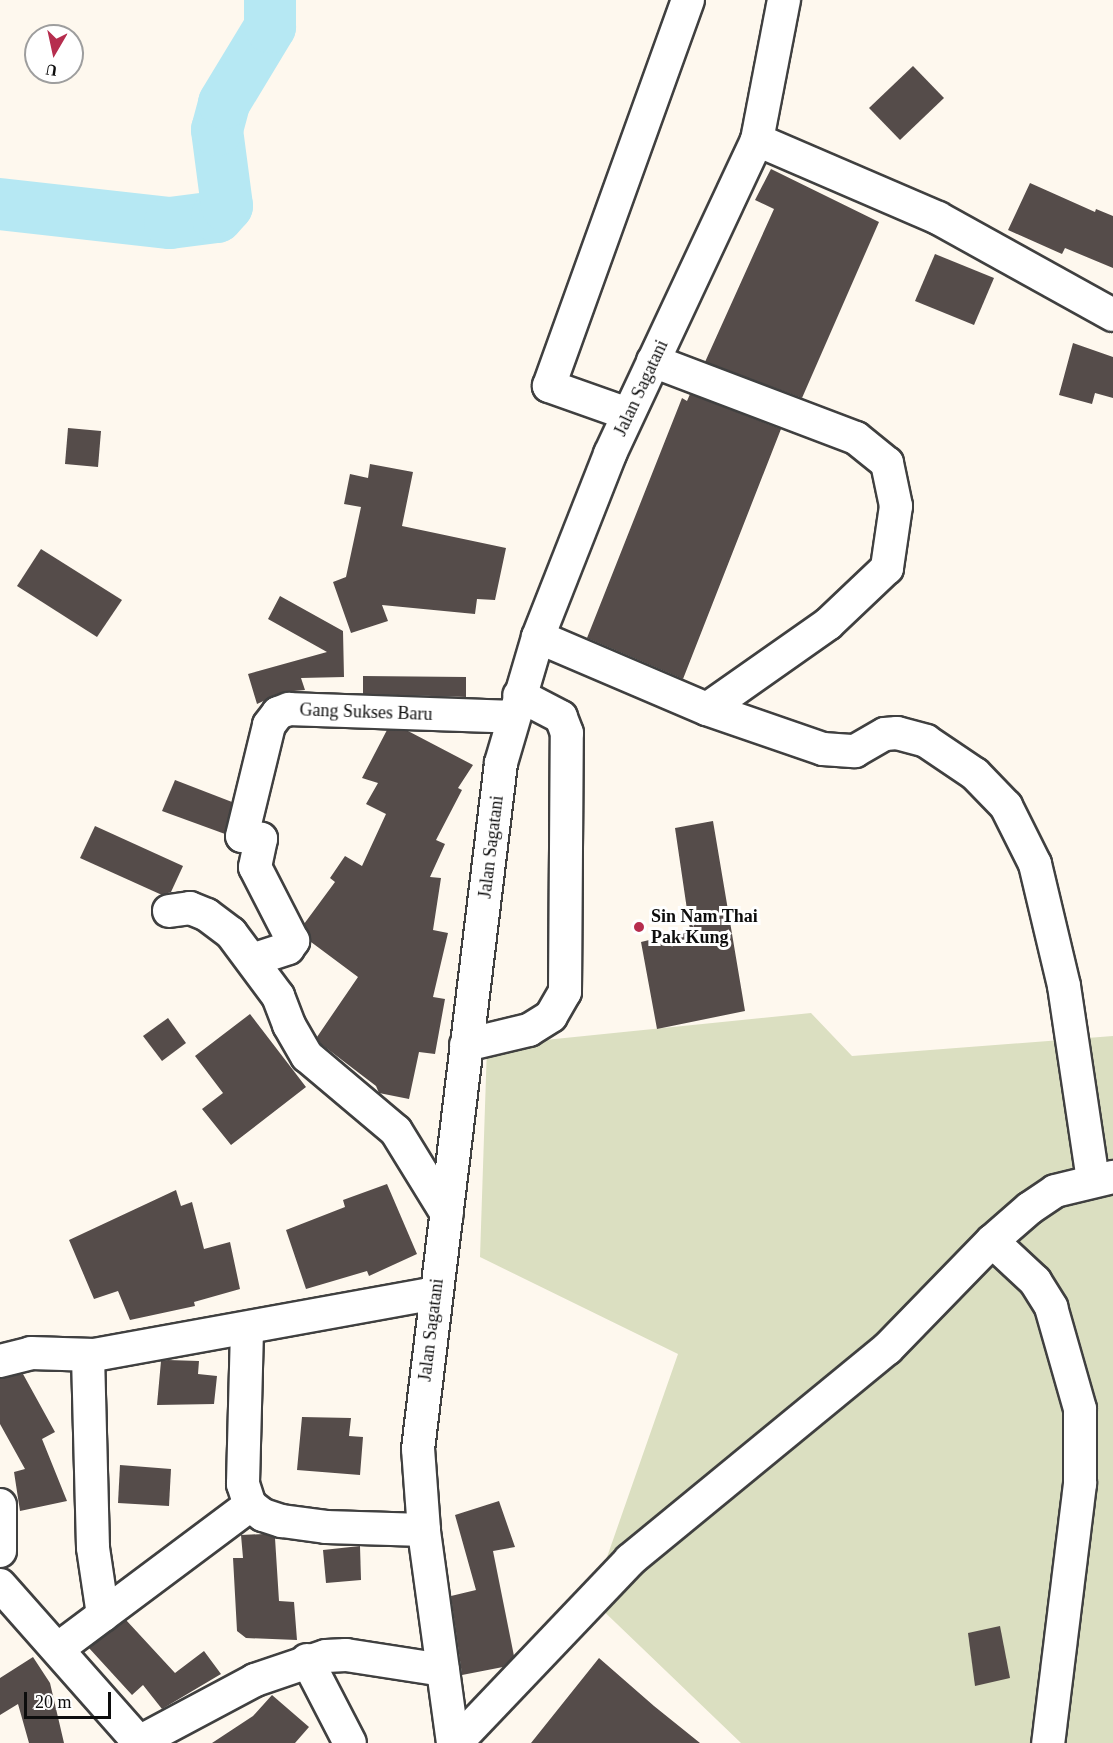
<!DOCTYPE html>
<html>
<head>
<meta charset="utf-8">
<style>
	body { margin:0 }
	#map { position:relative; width:1113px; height:1743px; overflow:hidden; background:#fef8ee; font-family:Georgia,serif }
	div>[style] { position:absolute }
	.cemetery>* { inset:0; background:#dbdfc1 }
	.river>* { height:52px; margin:-26px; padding:0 26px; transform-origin:26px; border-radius:26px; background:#b6e8f3 }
	.building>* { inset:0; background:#554c4a }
	.roads { filter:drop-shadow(2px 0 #404040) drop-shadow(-2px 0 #404040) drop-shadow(0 2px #404040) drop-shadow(0 -2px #404040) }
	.minor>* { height:32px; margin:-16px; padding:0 16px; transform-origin:16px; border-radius:16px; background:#fff }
	.dots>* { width:16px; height:16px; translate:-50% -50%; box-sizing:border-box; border:3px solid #fff; border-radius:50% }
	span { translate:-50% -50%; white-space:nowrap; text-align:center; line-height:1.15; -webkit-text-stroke:6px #fff; paint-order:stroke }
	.street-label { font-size:18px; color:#0d0d0d }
	.poi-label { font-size:18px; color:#0d0d0d; font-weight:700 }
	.left { translate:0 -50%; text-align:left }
	.north { position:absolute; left:24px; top:24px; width:60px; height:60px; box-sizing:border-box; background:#fff; border:2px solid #9e9e9e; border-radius:50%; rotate:189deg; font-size:16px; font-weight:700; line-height:24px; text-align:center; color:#0d0d0d }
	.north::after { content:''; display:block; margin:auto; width:21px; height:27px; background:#b62d4e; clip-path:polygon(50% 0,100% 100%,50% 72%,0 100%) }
	.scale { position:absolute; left:24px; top:1692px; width:87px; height:27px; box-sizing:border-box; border:3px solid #0d0d0d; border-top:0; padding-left:8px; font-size:18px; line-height:21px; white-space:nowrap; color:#0d0d0d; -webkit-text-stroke:4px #fff; paint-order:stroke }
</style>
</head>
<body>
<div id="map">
	<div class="cemetery">
		<div style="clip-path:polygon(811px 1013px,852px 1056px,1113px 1036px,1113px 1743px,741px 1743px,592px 1600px,678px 1354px,480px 1257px,487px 1046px)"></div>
	</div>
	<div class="river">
		<div style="left:0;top:204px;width:171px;rotate:6.4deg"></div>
		<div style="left:170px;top:223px;width:47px;rotate:-7.3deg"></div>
		<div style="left:217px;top:217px;width:15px;rotate:-48deg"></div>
		<div style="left:227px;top:206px;width:77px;rotate:-97.5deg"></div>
		<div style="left:217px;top:130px;width:28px;rotate:-75deg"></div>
		<div style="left:224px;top:103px;width:89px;rotate:-58.8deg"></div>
		<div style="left:270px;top:27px;width:27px;rotate:-90deg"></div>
	</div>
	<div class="building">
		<div style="clip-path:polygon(913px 66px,944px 98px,900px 140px,869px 108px)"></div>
		<div style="clip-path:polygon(771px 169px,879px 222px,802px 398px,705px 362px,774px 209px,755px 200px)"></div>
		<div style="clip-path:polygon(1030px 183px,1095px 212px,1096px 209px,1113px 216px,1113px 268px,1065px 248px,1062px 254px,1008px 230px)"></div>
		<div style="clip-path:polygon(935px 254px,994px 278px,974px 325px,915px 301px)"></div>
		<div style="clip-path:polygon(1073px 343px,1113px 357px,1113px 398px,1095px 393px,1092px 404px,1059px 395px)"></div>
		<div style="clip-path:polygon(690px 394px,781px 429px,683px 679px,587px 638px,682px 398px,687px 401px)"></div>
		<div style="clip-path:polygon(68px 428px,101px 431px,98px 467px,65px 464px)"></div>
		<div style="clip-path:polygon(370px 464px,413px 472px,402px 526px,506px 548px,495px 600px,477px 599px,475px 614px,382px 605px,388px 621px,351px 633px,333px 582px,346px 577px,361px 507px,344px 504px,350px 474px,368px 478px)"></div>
		<div style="clip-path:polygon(41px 549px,122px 600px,97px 637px,17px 586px)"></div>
		<div style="clip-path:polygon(280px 596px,343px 631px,344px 677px,301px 678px,305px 690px,283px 692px,257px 704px,248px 674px,327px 652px,268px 619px)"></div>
		<div style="clip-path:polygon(363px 676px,466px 677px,466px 697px,363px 694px)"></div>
		<div style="clip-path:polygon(387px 730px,408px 731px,473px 765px,458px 788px,462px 790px,436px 840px,445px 844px,430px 877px,441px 878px,433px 930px,448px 933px,433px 997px,445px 999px,435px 1054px,419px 1052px,409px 1099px,379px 1093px,376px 1086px,321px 1044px,317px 1037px,358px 977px,311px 942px,304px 924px,335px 882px,330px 878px,345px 856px,362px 866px,386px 814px,366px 804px,378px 783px,362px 778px)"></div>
		<div style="clip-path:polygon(175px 780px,232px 802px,225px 834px,162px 811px)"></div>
		<div style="clip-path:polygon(713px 821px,745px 1011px,657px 1029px,641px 942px,690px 930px,675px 828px)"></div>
		<div style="clip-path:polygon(95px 826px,183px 866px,171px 892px,162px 895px,80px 858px)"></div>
		<div style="clip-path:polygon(250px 1014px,306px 1087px,231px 1145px,202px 1109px,223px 1093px,195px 1056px)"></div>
		<div style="clip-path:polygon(168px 1018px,186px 1043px,162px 1061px,143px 1036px)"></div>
		<div style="clip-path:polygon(387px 1184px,417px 1254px,369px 1276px,367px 1271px,306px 1289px,286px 1230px,345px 1207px,343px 1200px)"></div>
		<div style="clip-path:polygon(176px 1190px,181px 1206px,192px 1202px,204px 1249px,230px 1242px,240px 1289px,194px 1302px,195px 1306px,130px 1320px,118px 1291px,94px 1299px,69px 1240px)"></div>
		<div style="clip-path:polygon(168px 1360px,199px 1361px,198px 1374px,217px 1376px,214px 1404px,157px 1405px,161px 1361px)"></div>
		<div style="clip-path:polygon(23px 1374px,55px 1432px,42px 1439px,67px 1501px,20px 1511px,14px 1472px,25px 1469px,0 1424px,0 1378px)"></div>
		<div style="clip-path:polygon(302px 1417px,351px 1418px,349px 1436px,363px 1437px,360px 1475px,297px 1470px)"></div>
		<div style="clip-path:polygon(120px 1465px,171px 1469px,169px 1506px,118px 1503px)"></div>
		<div style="clip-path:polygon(499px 1501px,515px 1547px,493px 1551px,514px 1656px,503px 1667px,462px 1675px,451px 1596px,476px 1590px,455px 1515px)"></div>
		<div style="clip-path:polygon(264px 1534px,275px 1538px,279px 1601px,294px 1602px,297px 1640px,246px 1638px,237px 1631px,233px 1558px,243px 1558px,241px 1535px)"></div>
		<div style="clip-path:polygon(360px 1546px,361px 1580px,326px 1583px,323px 1550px)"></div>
		<div style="clip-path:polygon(126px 1620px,175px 1673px,204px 1651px,221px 1674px,162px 1709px,143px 1685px,132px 1695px,89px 1648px)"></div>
		<div style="clip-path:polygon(1000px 1626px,1010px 1678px,975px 1686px,968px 1633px)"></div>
		<div style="clip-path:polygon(33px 1657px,50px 1683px,64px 1743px,29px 1743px,18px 1704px,0 1715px,0 1678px)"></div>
		<div style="clip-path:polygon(599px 1658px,654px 1706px,700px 1743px,531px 1743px)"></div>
		<div style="clip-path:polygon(272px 1695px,309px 1727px,295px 1743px,212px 1743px,253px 1716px)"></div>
	</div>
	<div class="roads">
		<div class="minor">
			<div style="left:757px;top:140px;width:197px;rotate:23.3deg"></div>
			<div style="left:938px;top:218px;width:200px;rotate:29deg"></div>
			<div style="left:653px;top:361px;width:217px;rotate:20.8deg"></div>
			<div style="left:856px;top:438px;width:40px;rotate:39deg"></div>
			<div style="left:887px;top:463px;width:44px;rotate:78.2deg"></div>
			<div style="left:896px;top:506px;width:63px;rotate:98.3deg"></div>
			<div style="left:887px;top:568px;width:81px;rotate:136.5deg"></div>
			<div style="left:828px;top:624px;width:148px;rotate:144.9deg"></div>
			<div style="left:628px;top:414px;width:84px;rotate:-160.5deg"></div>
			<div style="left:549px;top:386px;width:410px;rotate:-70.2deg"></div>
			<div style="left:538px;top:637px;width:184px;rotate:23.1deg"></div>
			<div style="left:707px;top:709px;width:123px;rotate:19deg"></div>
			<div style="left:823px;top:749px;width:32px;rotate:4deg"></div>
			<div style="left:855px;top:751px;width:34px;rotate:-30deg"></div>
			<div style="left:885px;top:734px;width:12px;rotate:-5deg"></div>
			<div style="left:897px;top:733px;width:30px;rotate:15deg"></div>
			<div style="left:926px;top:741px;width:59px;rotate:34deg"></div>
			<div style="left:975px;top:774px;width:45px;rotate:45.9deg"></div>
			<div style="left:1006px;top:806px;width:65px;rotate:63.4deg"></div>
			<div style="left:1035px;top:864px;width:125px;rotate:76.6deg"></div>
			<div style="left:1064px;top:986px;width:195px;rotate:81.5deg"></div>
			<div style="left:169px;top:911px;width:21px;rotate:-8deg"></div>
			<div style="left:190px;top:908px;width:18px;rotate:22deg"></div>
			<div style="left:207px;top:915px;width:30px;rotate:37deg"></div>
			<div style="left:231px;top:933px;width:79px;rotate:53.3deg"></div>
			<div style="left:278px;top:996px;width:31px;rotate:69deg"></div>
			<div style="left:289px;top:1025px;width:36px;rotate:60deg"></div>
			<div style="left:307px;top:1056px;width:116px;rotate:40.1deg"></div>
			<div style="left:396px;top:1131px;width:97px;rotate:58.4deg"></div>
			<div style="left:252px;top:960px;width:38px;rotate:-18deg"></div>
			<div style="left:288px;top:948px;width:9px;rotate:-54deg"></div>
			<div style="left:293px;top:941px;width:83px;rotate:-117.2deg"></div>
			<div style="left:255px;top:867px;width:29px;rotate:-78deg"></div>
			<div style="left:261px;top:839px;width:19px;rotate:-171deg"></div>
			<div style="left:242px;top:836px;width:114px;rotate:-76.3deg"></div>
			<div style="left:269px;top:725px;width:15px;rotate:-53deg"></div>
			<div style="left:278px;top:713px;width:12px;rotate:-20deg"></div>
			<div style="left:289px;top:709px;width:224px;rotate:2deg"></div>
			<div style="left:466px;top:1045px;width:65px;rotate:-13.4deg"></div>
			<div style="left:529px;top:1030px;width:26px;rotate:-32deg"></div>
			<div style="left:551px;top:1016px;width:28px;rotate:-60deg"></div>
			<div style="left:565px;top:992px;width:259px;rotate:-89.6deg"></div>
			<div style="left:567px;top:733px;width:17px;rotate:-111deg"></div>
			<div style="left:561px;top:717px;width:47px;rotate:-152.4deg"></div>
			<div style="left:992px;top:1241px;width:59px;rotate:42.9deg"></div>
			<div style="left:1035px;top:1281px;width:31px;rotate:58deg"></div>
			<div style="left:1051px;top:1307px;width:106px;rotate:74.1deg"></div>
			<div style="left:1080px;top:1409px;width:75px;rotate:90deg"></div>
			<div style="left:1080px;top:1484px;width:261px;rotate:97deg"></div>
			<div style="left:247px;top:1330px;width:154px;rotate:91.5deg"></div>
			<div style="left:243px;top:1484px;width:22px;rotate:72deg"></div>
			<div style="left:250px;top:1505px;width:16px;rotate:38deg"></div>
			<div style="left:263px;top:1515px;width:20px;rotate:18deg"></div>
			<div style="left:282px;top:1521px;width:44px;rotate:7.8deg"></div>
			<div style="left:326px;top:1527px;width:98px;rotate:1.8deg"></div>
			<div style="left:88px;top:1356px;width:192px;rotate:88.5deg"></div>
			<div style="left:93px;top:1548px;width:68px;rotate:81.5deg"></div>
			<div style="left:0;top:1361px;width:32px;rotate:-14deg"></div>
			<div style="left:31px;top:1353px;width:63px;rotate:1.8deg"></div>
			<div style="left:94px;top:1355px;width:346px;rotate:-10.3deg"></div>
			<div style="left:0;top:1505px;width:46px;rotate:90deg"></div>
			<div style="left:0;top:1585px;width:211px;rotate:48.5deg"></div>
			<div style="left:59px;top:1648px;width:239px;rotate:-36.8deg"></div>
			<div style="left:307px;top:1660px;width:93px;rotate:62.6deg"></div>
			<div style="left:139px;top:1742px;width:132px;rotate:-28.1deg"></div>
			<div style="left:255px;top:1680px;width:75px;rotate:-18.7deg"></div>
			<div style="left:326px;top:1656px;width:20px;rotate:-3deg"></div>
			<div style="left:346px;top:1655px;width:98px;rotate:8.8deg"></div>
			<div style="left:453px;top:1743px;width:215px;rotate:-97.8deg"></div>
			<div style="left:424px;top:1530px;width:81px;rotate:-94.2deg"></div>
			<div style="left:418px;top:1449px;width:691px;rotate:-83.1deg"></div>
			<div style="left:501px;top:763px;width:131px;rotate:-73.6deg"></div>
			<div style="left:538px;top:637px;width:197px;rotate:-68.5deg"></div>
			<div style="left:610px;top:454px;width:347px;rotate:-64.9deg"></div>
			<div style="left:757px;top:140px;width:143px;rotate:-79.1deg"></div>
			<div style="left:456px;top:1743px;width:253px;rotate:-46.4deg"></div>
			<div style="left:630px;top:1560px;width:333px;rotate:-39.4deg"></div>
			<div style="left:887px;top:1349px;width:151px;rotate:-45.8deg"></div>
			<div style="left:992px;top:1241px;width:50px;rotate:-41deg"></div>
			<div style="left:1030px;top:1208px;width:30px;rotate:-34deg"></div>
			<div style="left:1055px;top:1191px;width:60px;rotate:-13.6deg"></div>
		</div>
	</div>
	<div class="dots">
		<div style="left:639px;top:927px;background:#b62d4e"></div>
	</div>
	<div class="street-label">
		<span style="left:641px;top:388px;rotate:-65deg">Jalan Sagatani</span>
		<span style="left:366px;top:712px;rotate:2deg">Gang Sukses Baru</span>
		<span style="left:491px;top:847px;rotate:-83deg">Jalan Sagatani</span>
		<span style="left:431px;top:1330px;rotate:-83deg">Jalan Sagatani</span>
	</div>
	<div class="poi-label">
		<span class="left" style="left:651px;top:927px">Sin Nam Thai<br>Pak Kung</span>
	</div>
	<div class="north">U</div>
	<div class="scale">20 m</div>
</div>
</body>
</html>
